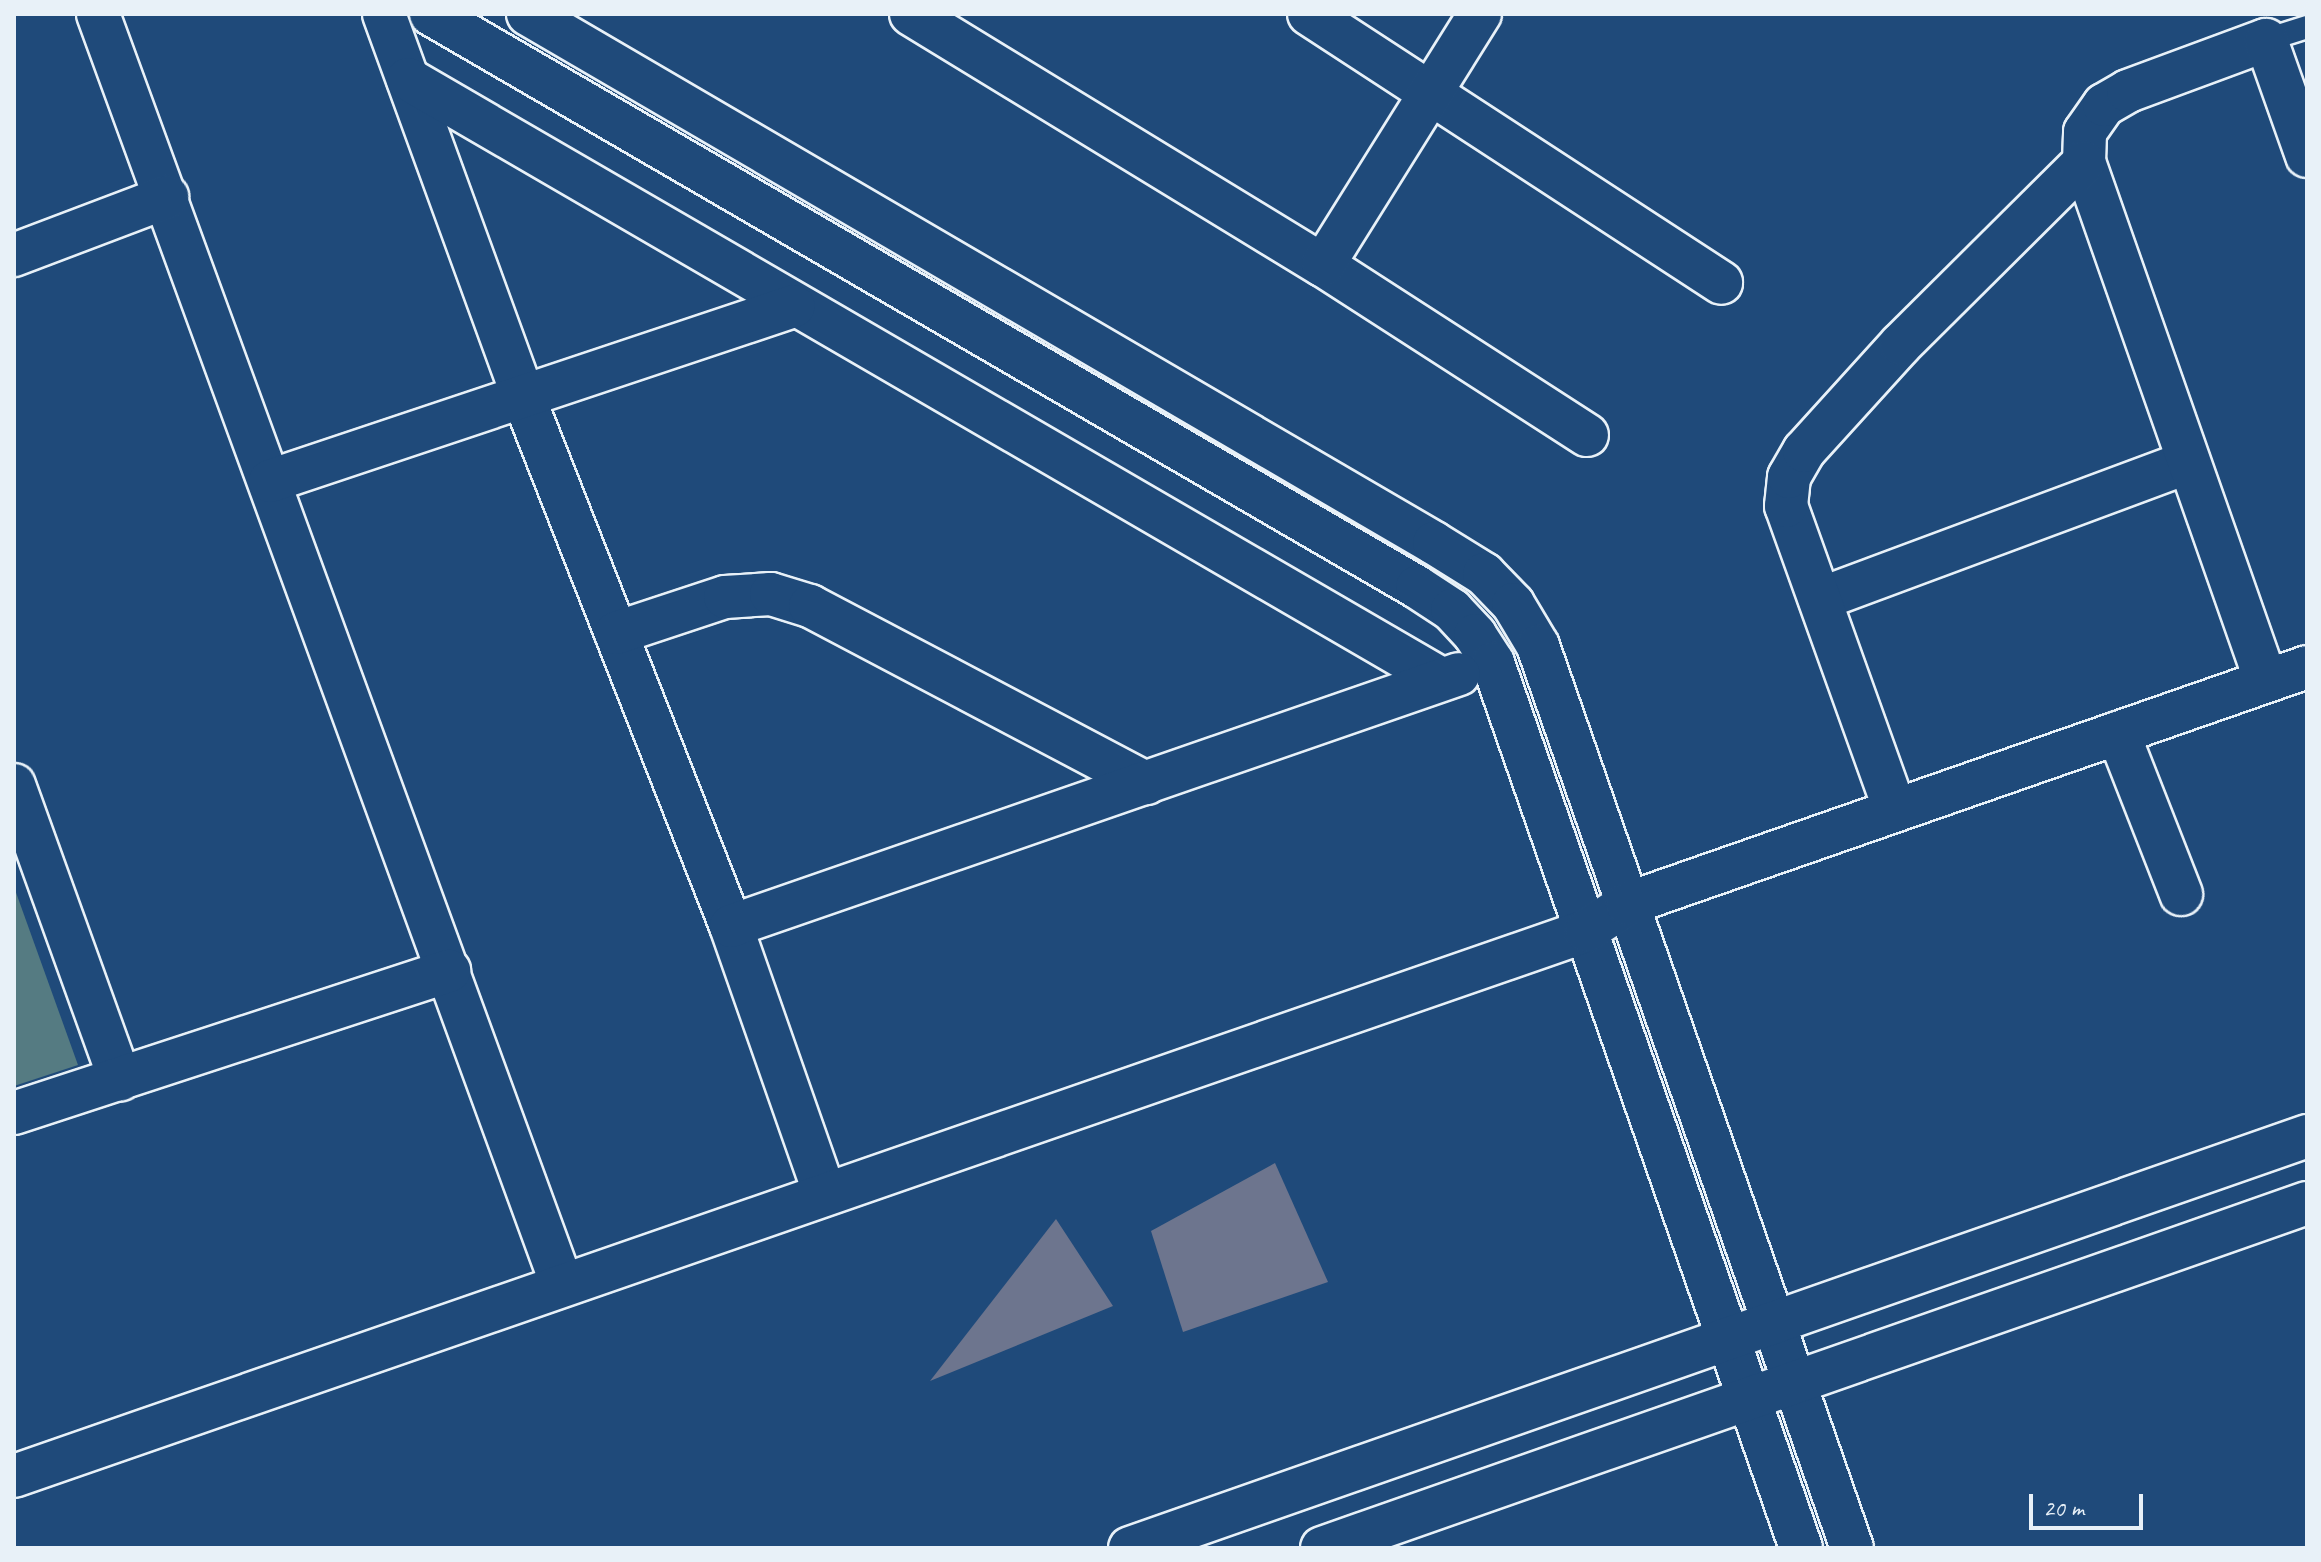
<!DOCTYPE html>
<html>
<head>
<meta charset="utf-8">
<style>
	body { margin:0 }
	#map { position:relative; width:2321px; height:1562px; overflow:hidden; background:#1f4a7a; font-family:Caveat,sans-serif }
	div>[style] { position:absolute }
	.green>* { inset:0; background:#557b82 }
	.building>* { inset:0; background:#6d758e }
	.roads { filter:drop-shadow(2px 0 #e8f1f8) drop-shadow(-2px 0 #e8f1f8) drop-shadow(0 2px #e8f1f8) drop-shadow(0 -2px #e8f1f8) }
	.service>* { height:22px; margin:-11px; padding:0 11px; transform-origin:11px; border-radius:11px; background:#1f4a7a }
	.minor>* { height:42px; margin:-21px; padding:0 21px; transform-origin:21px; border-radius:21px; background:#1f4a7a }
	span { translate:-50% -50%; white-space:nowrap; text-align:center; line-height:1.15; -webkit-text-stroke:8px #1f4a7a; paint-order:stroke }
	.frame { position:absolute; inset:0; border:16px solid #e8f1f8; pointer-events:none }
	.scale { position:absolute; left:2029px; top:1494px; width:114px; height:36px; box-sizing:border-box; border:4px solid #e8f1f8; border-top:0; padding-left:10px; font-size:24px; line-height:28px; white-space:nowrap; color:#e8f1f8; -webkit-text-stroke:6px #1f4a7a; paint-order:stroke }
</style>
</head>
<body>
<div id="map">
	<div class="green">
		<div style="clip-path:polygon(14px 887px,78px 1065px,14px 1086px)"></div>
	</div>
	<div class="building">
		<div style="clip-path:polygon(1275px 1163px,1328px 1282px,1183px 1332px,1151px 1231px)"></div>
		<div style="clip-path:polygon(1056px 1219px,1113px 1306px,930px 1381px)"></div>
	</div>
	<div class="roads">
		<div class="service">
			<div style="left:2266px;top:40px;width:43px;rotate:-17.6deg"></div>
		</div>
		<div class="minor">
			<div style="left:98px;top:14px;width:1353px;rotate:69.94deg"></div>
			<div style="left:384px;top:14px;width:407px;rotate:70deg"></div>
			<div style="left:523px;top:396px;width:569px;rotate:68.57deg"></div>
			<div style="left:731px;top:926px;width:284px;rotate:70.7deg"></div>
			<div style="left:431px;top:14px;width:1140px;rotate:30.16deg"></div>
			<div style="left:1417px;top:587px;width:42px;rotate:33.3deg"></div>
			<div style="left:1452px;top:610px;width:34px;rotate:47deg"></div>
			<div style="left:1475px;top:635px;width:33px;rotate:57deg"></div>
			<div style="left:1493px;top:663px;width:937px;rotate:70.81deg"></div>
			<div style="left:528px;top:14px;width:1049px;rotate:30.28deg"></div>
			<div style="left:1434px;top:543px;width:59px;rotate:31.8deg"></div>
			<div style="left:1484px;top:574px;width:42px;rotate:46deg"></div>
			<div style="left:1513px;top:604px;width:49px;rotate:59.2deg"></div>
			<div style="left:1538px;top:646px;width:955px;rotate:70.81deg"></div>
			<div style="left:911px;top:14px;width:482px;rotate:31.4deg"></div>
			<div style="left:1323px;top:265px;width:314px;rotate:32.8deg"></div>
			<div style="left:1309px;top:14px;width:492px;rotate:33.1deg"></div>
			<div style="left:408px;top:79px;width:1195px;rotate:30.15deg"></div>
			<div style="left:14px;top:255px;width:164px;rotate:-20.8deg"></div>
			<div style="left:1323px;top:265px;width:296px;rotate:-58deg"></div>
			<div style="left:270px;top:481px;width:552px;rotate:-18.47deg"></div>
			<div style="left:1820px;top:599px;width:390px;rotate:-20.4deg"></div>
			<div style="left:616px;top:633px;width:115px;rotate:-18.3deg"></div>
			<div style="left:725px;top:597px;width:46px;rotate:-3.7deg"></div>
			<div style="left:771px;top:594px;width:41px;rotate:17.1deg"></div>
			<div style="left:810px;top:606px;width:380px;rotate:27.8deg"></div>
			<div style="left:2266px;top:681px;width:550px;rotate:-109.32deg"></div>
			<div style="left:2084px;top:162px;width:30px;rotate:-88deg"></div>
			<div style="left:2085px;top:132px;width:33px;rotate:-55deg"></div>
			<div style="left:2104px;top:105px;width:28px;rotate:-30deg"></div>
			<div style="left:2128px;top:91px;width:147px;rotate:-20.3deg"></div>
			<div style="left:2266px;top:40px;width:123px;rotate:70.5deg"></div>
			<div style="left:2118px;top:733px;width:173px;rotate:68.6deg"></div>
			<div style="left:14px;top:785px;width:313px;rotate:70.2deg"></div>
			<div style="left:1895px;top:810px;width:323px;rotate:-109.7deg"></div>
			<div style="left:1786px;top:506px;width:29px;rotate:-84deg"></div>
			<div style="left:1789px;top:477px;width:30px;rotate:-60deg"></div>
			<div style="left:1804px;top:451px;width:144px;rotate:-47.8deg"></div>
			<div style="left:1901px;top:344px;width:258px;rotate:-44.8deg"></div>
			<div style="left:731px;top:926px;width:770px;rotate:-19.09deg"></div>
			<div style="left:14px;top:1113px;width:458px;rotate:-18.1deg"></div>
			<div style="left:14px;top:1476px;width:1664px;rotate:-19.12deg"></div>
			<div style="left:1586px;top:931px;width:49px;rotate:-33.4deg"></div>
			<div style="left:1627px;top:904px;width:720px;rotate:-19.21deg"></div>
			<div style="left:1130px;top:1548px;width:1247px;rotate:-19.29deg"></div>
			<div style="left:1322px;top:1548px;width:1044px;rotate:-19.3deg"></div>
		</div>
	</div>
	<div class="frame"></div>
	<div class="scale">20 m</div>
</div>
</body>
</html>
